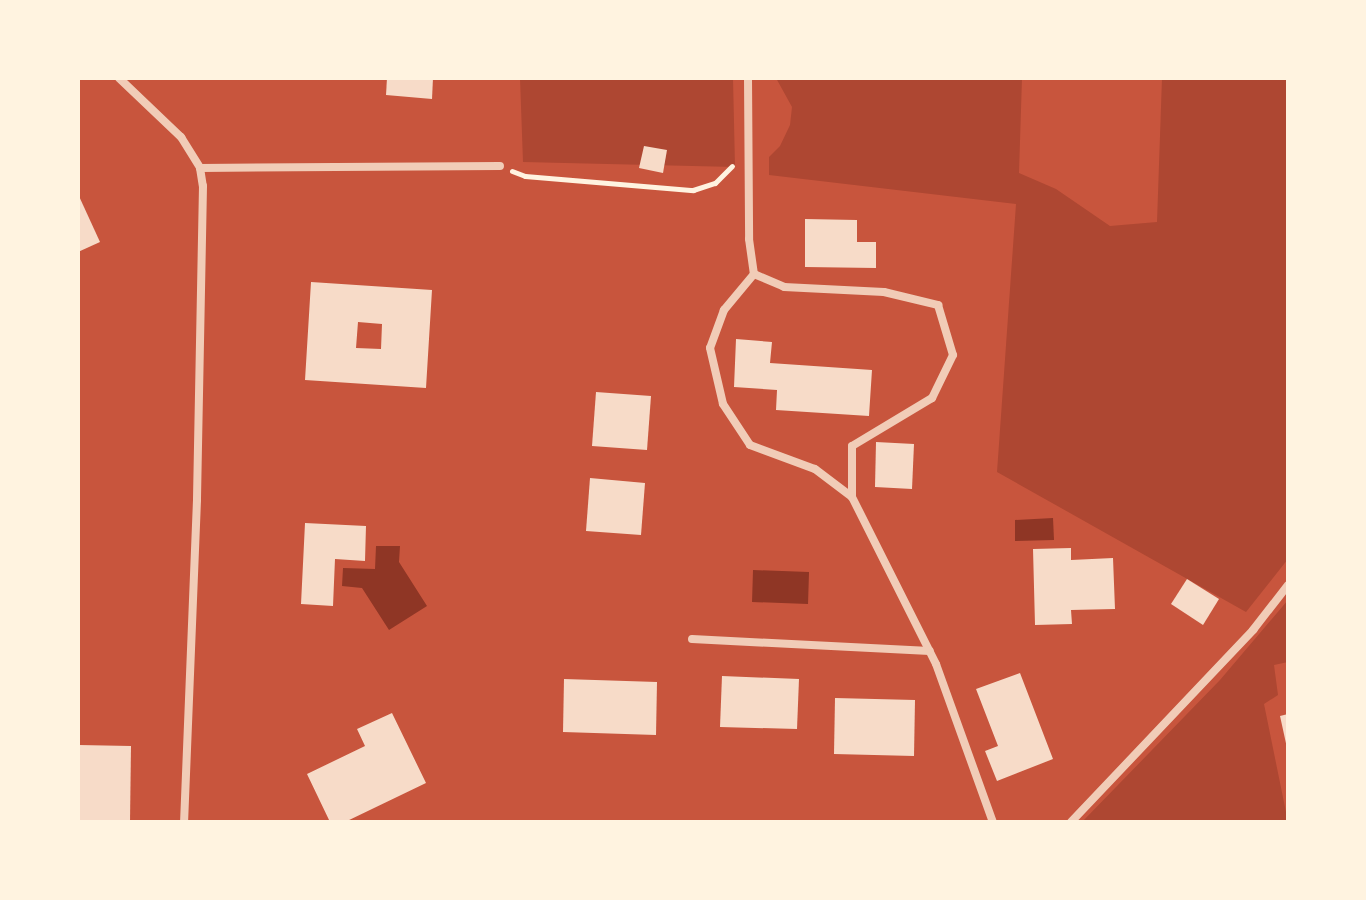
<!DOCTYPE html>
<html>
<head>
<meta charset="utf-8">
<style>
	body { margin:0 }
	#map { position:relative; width:1366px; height:900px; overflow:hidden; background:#c8553d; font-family:Commissioner,sans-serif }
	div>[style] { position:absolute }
	.green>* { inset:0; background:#ae4732 }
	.water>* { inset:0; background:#8f3625 }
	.building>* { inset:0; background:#f7dbc8 }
	.path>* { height:5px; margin:-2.5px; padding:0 2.5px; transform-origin:2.5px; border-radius:2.5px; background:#fff3e0 }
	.minor>* { height:8px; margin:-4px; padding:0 4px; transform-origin:4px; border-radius:4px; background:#f1ccb7 }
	span { translate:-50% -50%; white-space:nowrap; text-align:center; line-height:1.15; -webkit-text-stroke:6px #fff3e0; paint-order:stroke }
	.frame { position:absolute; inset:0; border:80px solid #fff3e0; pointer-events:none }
</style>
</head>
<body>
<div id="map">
	<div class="green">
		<div style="clip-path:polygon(520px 78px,733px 78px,735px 167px,523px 162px)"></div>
		<div style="clip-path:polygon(776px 78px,1022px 78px,1019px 173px,1056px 189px,1110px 226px,1157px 222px,1162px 78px,1288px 78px,1288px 559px,1246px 612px,997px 472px,1016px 204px,769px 175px,769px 157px,780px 146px,790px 125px,792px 107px)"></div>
		<div style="clip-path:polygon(1288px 600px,1288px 662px,1274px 665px,1278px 695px,1264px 704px,1288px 822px,1083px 821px,1220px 680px)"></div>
	</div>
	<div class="water">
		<div style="clip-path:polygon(1053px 518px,1054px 540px,1015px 541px,1015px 520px)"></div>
		<div style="clip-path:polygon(376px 546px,400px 546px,399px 562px,427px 606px,389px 630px,362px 588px,342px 586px,343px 568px,375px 569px)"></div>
		<div style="clip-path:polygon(753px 570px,809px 572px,808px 604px,752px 602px)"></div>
	</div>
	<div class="building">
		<div style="clip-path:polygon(387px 78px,433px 78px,432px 99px,386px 95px)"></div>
		<div style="clip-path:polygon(644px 146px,667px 150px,663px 173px,639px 168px)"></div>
		<div style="clip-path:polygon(78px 194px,100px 242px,78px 252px)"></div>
		<div style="clip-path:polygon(805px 219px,857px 220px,857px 242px,876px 242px,876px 268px,805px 267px)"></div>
		<div style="clip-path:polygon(evenodd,311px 282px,432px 290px,426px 388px,305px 380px,311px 282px,358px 322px,382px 324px,381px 349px,356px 348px,358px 322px)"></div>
		<div style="clip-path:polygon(736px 339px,772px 342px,770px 363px,872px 370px,869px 416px,776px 410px,777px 390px,734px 387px)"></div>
		<div style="clip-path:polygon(596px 392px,651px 396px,647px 450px,592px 446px)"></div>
		<div style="clip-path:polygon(876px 442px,914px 444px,912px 489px,875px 487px)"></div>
		<div style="clip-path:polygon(590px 478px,645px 483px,641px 535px,586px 531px)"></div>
		<div style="clip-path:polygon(305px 523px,366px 526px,365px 561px,335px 559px,333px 606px,301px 604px)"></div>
		<div style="clip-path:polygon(1071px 548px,1071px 560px,1113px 558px,1115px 609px,1071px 610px,1072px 624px,1035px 625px,1033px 549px)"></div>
		<div style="clip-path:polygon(1187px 579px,1219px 599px,1203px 625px,1171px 604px)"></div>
		<div style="clip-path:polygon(1020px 673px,1053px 759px,997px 781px,985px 751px,998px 746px,976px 689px)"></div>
		<div style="clip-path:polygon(722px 676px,799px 679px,797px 729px,720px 727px)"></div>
		<div style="clip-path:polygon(564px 679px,657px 682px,656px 735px,563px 732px)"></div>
		<div style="clip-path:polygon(835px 698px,915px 700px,914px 756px,834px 754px)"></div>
		<div style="clip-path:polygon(392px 713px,426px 783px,345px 822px,330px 822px,307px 774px,365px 746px,357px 729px)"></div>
		<div style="clip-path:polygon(1288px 714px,1288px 748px,1287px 748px,1280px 716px)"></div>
		<div style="clip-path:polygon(79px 745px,131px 746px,130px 822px,79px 822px)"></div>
	</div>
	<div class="path">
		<div style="left:512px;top:171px;width:14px;rotate:21deg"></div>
		<div style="left:525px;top:176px;width:169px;rotate:4.8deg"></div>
		<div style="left:693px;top:190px;width:23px;rotate:-18deg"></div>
		<div style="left:715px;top:183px;width:24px;rotate:-45deg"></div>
	</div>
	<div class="minor">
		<div style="left:119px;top:78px;width:86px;rotate:43.6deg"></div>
		<div style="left:181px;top:137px;width:36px;rotate:58deg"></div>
		<div style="left:200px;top:168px;width:18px;rotate:81deg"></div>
		<div style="left:203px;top:186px;width:314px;rotate:91.1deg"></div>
		<div style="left:197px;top:500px;width:322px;rotate:92.3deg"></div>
		<div style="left:748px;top:78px;width:161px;rotate:89.6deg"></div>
		<div style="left:749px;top:239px;width:35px;rotate:82deg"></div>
		<div style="left:200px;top:168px;width:300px;rotate:-0.4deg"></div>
		<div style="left:754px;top:274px;width:33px;rotate:23deg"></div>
		<div style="left:784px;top:287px;width:100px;rotate:2.9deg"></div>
		<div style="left:884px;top:292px;width:56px;rotate:13.5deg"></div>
		<div style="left:938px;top:305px;width:52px;rotate:73.3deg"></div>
		<div style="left:953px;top:355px;width:48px;rotate:116deg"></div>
		<div style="left:932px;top:398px;width:93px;rotate:149deg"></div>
		<div style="left:852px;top:446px;width:51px;rotate:90deg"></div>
		<div style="left:852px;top:497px;width:187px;rotate:63.3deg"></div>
		<div style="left:936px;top:664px;width:168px;rotate:70.2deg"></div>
		<div style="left:754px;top:274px;width:47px;rotate:129.8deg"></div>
		<div style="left:724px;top:310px;width:40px;rotate:110.2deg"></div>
		<div style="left:710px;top:348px;width:57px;rotate:76.9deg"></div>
		<div style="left:723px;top:404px;width:49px;rotate:56.6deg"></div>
		<div style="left:750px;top:445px;width:69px;rotate:20.3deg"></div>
		<div style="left:815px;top:469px;width:46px;rotate:37.1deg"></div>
		<div style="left:692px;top:639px;width:238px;rotate:2.9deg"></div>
		<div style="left:1071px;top:822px;width:265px;rotate:-46.5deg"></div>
		<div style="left:1253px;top:630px;width:57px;rotate:-52.1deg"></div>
	</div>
	<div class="frame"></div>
</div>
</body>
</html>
